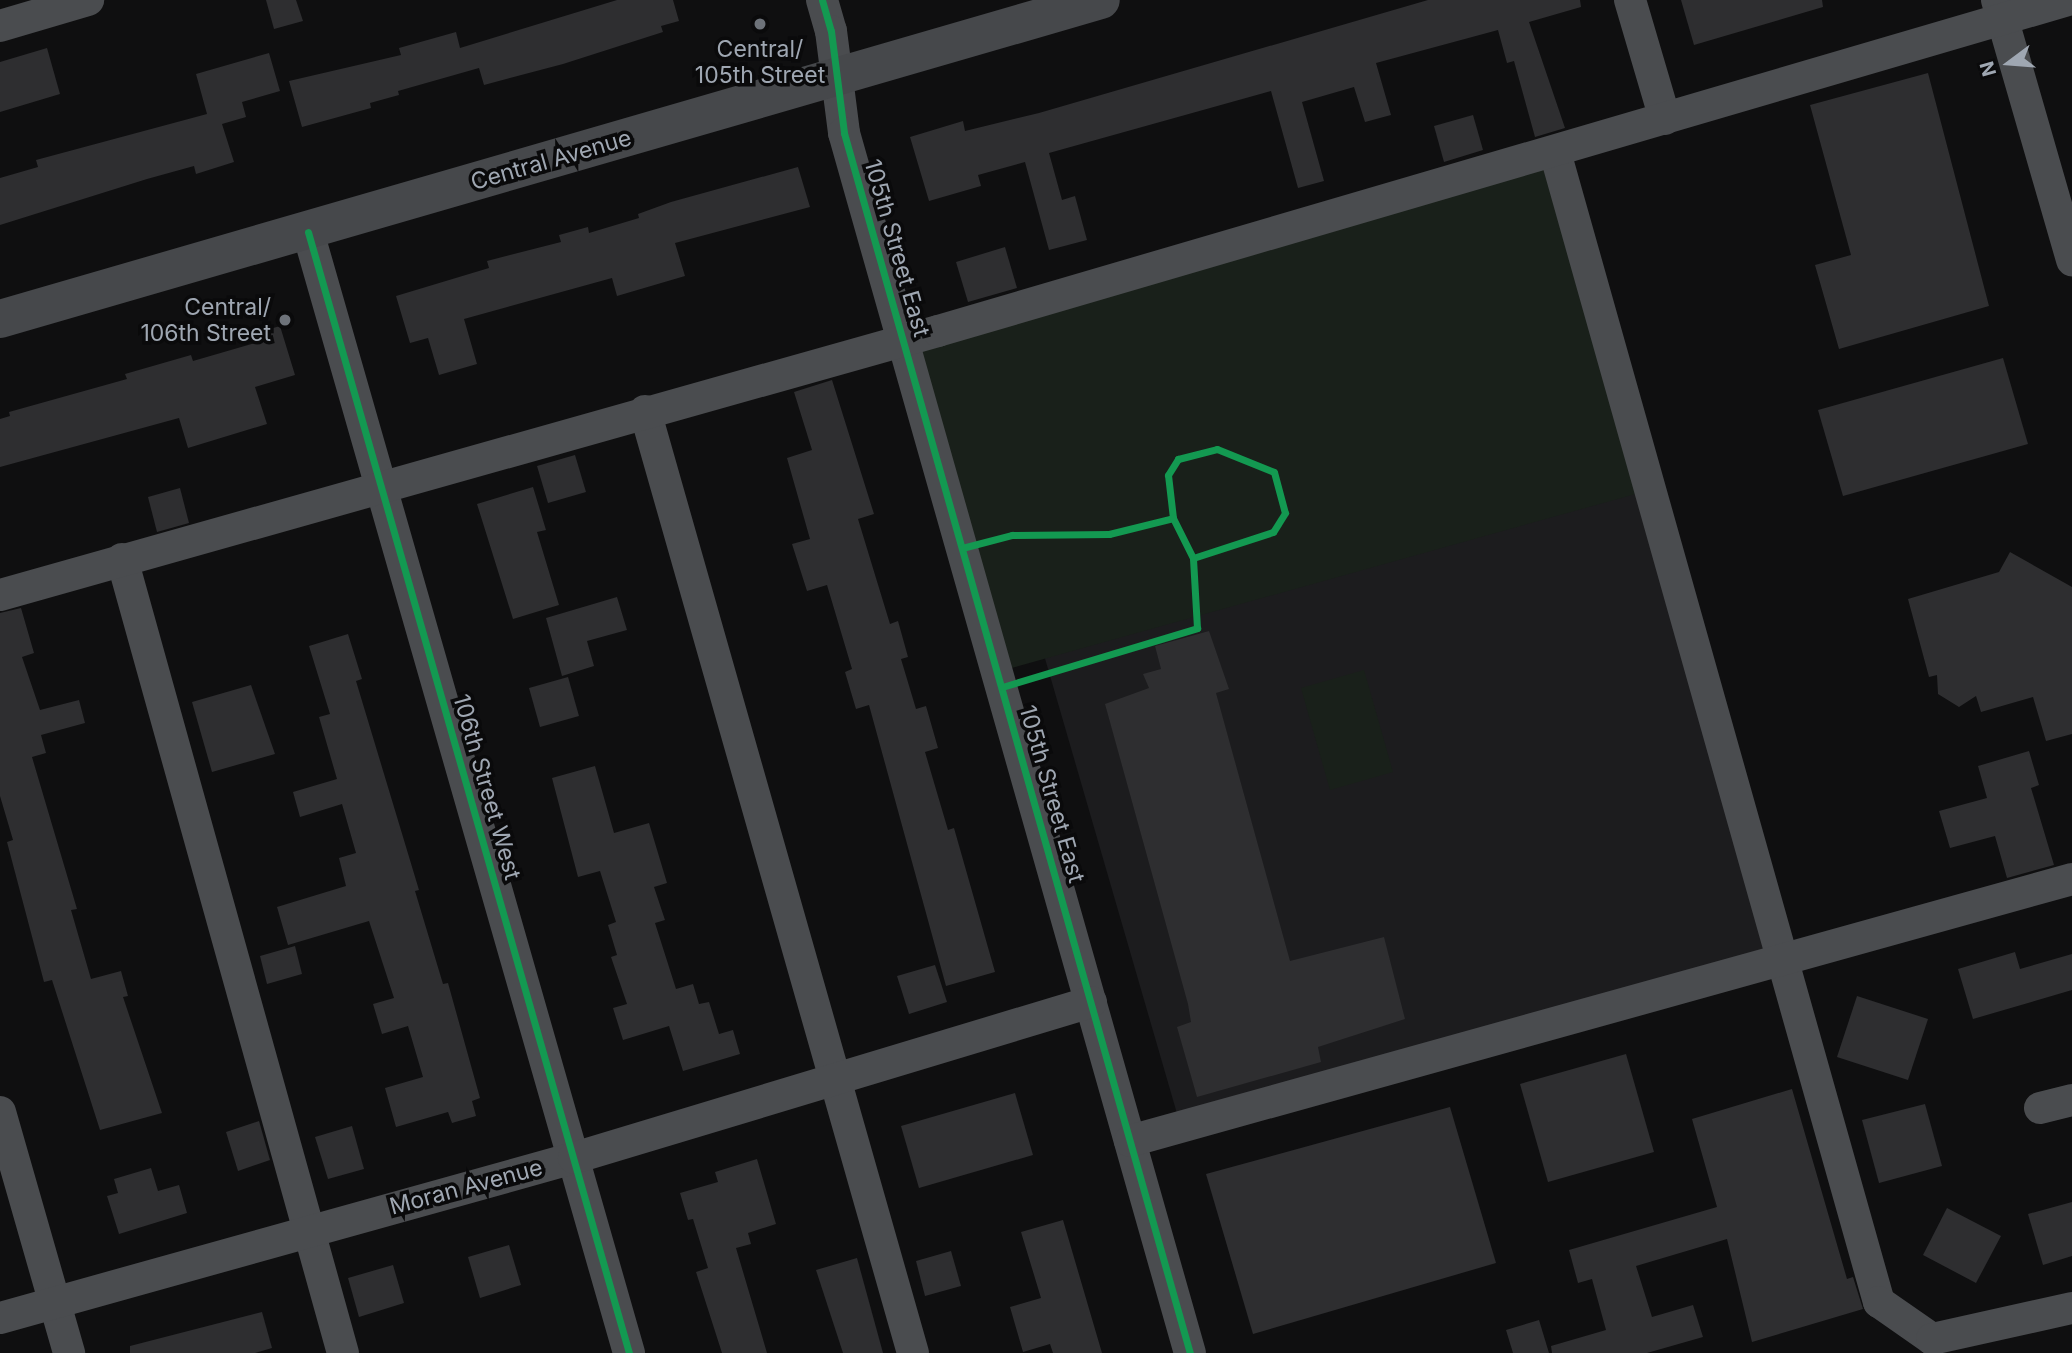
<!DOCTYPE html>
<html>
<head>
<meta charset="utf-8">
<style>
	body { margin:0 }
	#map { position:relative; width:2072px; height:1353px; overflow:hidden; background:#0f0f10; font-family:Inter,sans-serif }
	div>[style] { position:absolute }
	.built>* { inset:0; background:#1c1c1e }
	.green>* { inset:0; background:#19201a }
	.building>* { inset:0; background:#2e2e30 }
	.minor>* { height:32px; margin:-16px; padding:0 16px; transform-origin:16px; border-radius:16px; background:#4a4c4f }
	.major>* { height:38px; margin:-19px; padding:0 19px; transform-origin:19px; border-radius:19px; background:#46484b }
	.cycleway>* { height:7px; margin:-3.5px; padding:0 3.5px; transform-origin:3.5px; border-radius:3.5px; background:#139951 }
	.dots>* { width:19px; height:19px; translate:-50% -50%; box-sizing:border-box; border:4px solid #0a0a0b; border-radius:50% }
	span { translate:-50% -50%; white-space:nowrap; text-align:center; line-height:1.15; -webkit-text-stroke:7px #0a0a0b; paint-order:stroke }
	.poi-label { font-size:23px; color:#9fa7b2 }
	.right { translate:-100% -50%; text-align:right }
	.street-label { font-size:23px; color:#9fa7b2 }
	.north { position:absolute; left:1974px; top:28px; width:70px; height:70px; -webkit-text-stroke:5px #0a0a0b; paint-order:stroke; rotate:254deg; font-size:19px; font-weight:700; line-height:28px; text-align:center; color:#9fa7b2 }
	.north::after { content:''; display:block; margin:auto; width:24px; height:32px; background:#9fa7b2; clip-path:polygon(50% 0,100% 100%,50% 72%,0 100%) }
</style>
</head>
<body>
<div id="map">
	<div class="built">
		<div style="clip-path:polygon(1641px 485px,1774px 948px,1178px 1117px,1044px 655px)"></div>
	</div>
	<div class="green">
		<div style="clip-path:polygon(1555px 152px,1650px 490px,997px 672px,906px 352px)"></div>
		<div style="clip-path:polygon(1364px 670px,1393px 772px,1330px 790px,1301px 688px)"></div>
	</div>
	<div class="building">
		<div style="clip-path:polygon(266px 0,296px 0,303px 21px,274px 29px)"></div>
		<div style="clip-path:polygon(617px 0,673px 0,679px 21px,661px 26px,663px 32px,563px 64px,484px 85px,479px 68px,398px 91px,399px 95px,370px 103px,371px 108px,302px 127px,289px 81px,401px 55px,399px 48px,456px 32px,460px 48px)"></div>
		<div style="clip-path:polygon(1428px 0,1580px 0,1581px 7px,1529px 22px,1565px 128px,1535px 137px,1514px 61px,1507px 63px,1498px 30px,1376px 63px,1391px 115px,1365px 122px,1354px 87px,1302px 102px,1324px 181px,1298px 188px,1271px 91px,1049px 153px,1062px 200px,1075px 196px,1087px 240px,1049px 250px,1025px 162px,978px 175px,981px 186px,929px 201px,910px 137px,963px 121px,965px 131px,1039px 113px)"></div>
		<div style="clip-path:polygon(1681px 0,1822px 0,1823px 7px,1694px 45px)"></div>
		<div style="clip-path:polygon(47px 48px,60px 94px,0 112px,0 62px)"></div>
		<div style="clip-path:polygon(269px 53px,280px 91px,242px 102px,246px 117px,222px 124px,234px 162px,196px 174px,194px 166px,147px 179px,0 225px,0 178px,38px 167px,36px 160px,207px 114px,196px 74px)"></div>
		<div style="clip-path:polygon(1928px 73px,1989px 306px,1839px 349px,1815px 265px,1851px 255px,1810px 105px)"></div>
		<div style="clip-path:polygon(1473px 115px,1483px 150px,1444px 162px,1434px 126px)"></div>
		<div style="clip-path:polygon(798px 167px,810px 207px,675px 243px,685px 276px,617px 296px,612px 278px,464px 319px,477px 364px,439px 375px,428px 338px,410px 343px,396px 296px,489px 268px,487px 261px,561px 242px,559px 235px,588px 227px,589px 233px,639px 218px,638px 214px,671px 202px)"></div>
		<div style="clip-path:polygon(1005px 247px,1017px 288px,968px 302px,956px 262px)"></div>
		<div style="clip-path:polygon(280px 326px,295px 375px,255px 387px,267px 424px,188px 448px,179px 418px,0 467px,0 419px,10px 416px,9px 412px,127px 379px,125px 374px,191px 355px,193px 361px,255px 343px,253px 334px)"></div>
		<div style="clip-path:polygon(2003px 358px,2028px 444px,1843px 496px,1818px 410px)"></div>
		<div style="clip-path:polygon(832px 380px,874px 514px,858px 519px,890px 624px,898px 621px,908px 657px,901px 659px,916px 709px,926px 706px,938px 748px,925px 752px,948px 830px,954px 828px,995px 972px,946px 986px,869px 705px,856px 709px,845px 672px,852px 669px,827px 585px,807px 591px,792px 544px,810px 539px,787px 458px,812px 450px,794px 392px)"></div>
		<div style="clip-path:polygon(575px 455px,586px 492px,548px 503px,537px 466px)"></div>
		<div style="clip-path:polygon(533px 487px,546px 530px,537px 532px,559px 605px,513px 619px,477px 504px)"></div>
		<div style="clip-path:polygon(180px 488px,189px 523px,157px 532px,148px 497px)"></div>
		<div style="clip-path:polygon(2010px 552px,2072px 587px,2072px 734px,2046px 741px,2033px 697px,1981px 712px,1976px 696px,1959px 707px,1938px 694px,1937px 675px,1929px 677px,1908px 599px,1999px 572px)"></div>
		<div style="clip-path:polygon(617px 597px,627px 630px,587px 641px,594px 666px,562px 676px,546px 618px)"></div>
		<div style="clip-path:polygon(21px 608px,34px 653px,22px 657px,40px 710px,79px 700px,85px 723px,41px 735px,46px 753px,32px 757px,77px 909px,71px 910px,91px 979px,121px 971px,128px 996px,123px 997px,162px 1113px,100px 1130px,52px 980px,44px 982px,7px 842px,13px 840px,0 796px,0 613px)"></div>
		<div style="clip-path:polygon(1209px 631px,1229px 689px,1216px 693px,1290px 961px,1384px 937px,1405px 1019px,1318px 1047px,1321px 1062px,1197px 1097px,1177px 1027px,1191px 1022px,1188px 1004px,1105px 704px,1149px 688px,1143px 674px,1161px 669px,1155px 646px)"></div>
		<div style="clip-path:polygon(348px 634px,362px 679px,356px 681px,419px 890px,415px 891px,443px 984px,448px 983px,480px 1098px,472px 1101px,476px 1116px,452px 1123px,448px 1112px,396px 1127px,385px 1088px,423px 1077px,408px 1026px,382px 1034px,373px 1004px,394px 998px,369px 921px,288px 945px,277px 907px,346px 886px,339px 858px,356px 853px,342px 804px,300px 817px,293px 792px,337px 779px,319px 717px,330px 714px,309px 646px)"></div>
		<div style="clip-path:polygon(568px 677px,579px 716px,540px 727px,529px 688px)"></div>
		<div style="clip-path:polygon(251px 685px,275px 754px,212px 772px,192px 702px)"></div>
		<div style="clip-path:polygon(2029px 751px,2039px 785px,2031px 788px,2054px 865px,2007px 878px,1995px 836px,1950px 848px,1939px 811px,1987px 798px,1978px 766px)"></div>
		<div style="clip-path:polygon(595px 766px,614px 833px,649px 823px,667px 883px,654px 887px,665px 920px,655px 923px,676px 989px,693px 984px,699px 1004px,709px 1002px,719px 1034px,733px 1030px,740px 1054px,683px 1071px,669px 1026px,623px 1040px,613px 1008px,627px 1004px,611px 957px,617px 955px,608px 925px,616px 922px,600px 871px,578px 877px,552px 778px)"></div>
		<div style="clip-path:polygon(295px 946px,302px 974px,267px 984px,260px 956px)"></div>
		<div style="clip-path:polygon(2015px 952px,2020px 969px,2072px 954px,2072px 990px,1973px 1019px,1958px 969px)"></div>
		<div style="clip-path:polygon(935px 965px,947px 1002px,909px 1014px,897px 976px)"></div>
		<div style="clip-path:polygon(1857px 996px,1928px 1019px,1908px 1080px,1837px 1057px)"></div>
		<div style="clip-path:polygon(1626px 1054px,1654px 1152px,1548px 1182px,1520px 1084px)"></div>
		<div style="clip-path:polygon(1792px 1089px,1847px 1279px,1853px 1277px,1863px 1309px,1752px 1342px,1727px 1239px,1636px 1266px,1652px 1317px,1693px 1305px,1703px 1337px,1647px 1353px,1552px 1353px,1551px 1346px,1606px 1330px,1592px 1279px,1578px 1283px,1569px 1250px,1717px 1207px,1692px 1119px)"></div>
		<div style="clip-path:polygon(1015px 1093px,1033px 1155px,919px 1188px,901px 1126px)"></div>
		<div style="clip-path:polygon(1925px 1104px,1942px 1166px,1879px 1183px,1862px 1120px)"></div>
		<div style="clip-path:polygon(1450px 1107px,1496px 1263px,1253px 1334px,1206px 1174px)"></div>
		<div style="clip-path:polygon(259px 1121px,270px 1160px,238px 1171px,226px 1132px)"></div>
		<div style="clip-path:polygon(352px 1126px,364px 1169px,328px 1179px,315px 1137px)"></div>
		<div style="clip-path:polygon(757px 1159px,776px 1224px,748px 1233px,751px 1244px,736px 1248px,767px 1353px,722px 1353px,696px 1272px,708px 1268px,693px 1219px,688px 1220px,680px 1193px,718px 1182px,715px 1172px)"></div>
		<div style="clip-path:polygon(151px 1168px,158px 1191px,179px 1185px,187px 1213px,119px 1234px,107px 1196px,118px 1193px,114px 1179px)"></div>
		<div style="clip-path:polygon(2072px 1202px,2072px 1256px,2043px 1265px,2028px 1214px)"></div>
		<div style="clip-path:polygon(1947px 1208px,2001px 1236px,1976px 1283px,1923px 1255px)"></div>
		<div style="clip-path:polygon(1063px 1220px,1102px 1353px,1053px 1353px,1050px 1344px,1023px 1352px,1010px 1307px,1041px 1298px,1021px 1232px)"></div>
		<div style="clip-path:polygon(509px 1245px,521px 1285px,480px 1298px,468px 1257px)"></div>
		<div style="clip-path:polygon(951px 1251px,961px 1286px,925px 1296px,916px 1261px)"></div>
		<div style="clip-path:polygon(857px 1258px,883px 1353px,843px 1353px,816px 1270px)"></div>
		<div style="clip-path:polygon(393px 1265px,404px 1303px,359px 1317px,348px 1278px)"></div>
		<div style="clip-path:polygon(262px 1312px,272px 1348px,255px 1353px,130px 1353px,130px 1346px)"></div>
		<div style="clip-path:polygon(1539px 1320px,1549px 1353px,1513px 1353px,1506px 1330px)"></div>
	</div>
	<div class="minor">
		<div style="left:822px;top:0;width:32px;rotate:74deg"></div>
		<div style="left:831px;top:31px;width:103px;rotate:82.7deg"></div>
		<div style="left:844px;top:133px;width:1268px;rotate:74.17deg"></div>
		<div style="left:1630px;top:0;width:124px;rotate:73.6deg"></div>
		<div style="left:1997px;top:0;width:271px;rotate:73.9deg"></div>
		<div style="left:0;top:26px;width:92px;rotate:-16.5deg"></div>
		<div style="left:1555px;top:152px;width:1195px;rotate:74.27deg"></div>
		<div style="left:1879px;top:1302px;width:65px;rotate:34.9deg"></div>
		<div style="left:1932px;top:1339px;width:143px;rotate:-12.5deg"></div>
		<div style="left:308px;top:232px;width:1166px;rotate:74.02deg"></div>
		<div style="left:645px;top:411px;width:979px;rotate:74.12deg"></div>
		<div style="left:122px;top:559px;width:824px;rotate:74.45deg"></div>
		<div style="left:0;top:595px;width:974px;rotate:-15.72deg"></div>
		<div style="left:938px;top:331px;width:1177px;rotate:-16.33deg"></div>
		<div style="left:2040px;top:1108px;width:33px;rotate:-14deg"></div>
		<div style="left:0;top:1112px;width:251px;rotate:74deg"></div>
		<div style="left:1130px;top:1141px;width:978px;rotate:-15.54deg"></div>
		<div style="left:0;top:1318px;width:596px;rotate:-15.58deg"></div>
		<div style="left:574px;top:1158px;width:540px;rotate:-16.79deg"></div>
	</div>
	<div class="major">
		<div style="left:0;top:319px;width:1146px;rotate:-16.16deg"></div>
	</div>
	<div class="cycleway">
		<div style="left:822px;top:0;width:32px;rotate:74deg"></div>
		<div style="left:831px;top:31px;width:103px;rotate:82.7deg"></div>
		<div style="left:844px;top:133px;width:1268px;rotate:74.17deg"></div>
		<div style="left:308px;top:232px;width:1166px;rotate:74.02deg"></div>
		<div style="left:962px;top:548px;width:52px;rotate:-14.6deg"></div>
		<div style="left:1012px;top:535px;width:97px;rotate:-0.6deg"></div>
		<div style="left:1109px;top:534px;width:66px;rotate:-14deg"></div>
		<div style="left:1173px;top:518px;width:43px;rotate:-96.6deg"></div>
		<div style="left:1168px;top:475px;width:19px;rotate:-58deg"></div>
		<div style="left:1178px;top:459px;width:40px;rotate:-14.4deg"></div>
		<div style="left:1217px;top:449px;width:61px;rotate:22deg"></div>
		<div style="left:1274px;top:472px;width:42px;rotate:75deg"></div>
		<div style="left:1285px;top:513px;width:22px;rotate:122deg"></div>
		<div style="left:1273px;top:532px;width:84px;rotate:162deg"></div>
		<div style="left:1193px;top:558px;width:45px;rotate:-116.6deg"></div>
		<div style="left:1002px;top:687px;width:204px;rotate:-16.8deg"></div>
		<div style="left:1197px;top:628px;width:70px;rotate:-93.3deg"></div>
	</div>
	<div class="dots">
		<div style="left:760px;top:24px;background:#6d7279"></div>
		<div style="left:285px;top:320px;background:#6d7279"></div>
	</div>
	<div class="poi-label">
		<span style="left:760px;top:62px">Central/<br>105th Street</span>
		<span class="right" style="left:271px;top:320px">Central/<br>106th Street</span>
	</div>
	<div class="street-label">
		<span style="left:551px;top:160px;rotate:-16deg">Central Avenue</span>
		<span style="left:897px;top:248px;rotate:74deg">105th Street East</span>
		<span style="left:487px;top:787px;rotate:74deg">106th Street West</span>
		<span style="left:1052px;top:794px;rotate:74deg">105th Street East</span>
		<span style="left:466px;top:1187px;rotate:-15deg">Moran Avenue</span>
	</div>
	<div class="north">N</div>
</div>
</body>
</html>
